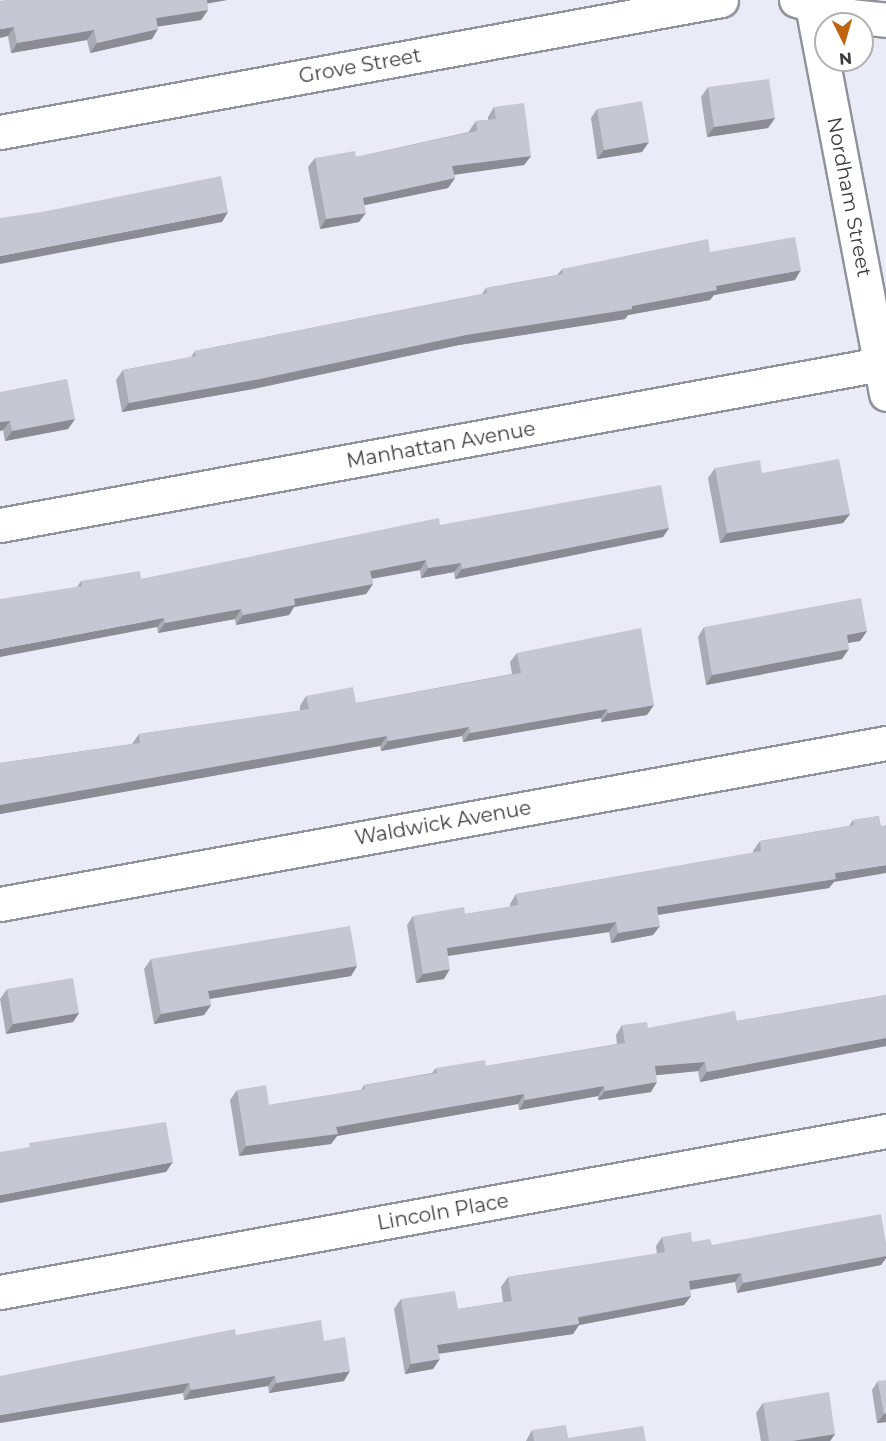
<!DOCTYPE html>
<html>
<head>
<meta charset="utf-8">
<style>
	body { margin:0 }
	#map { position:relative; width:886px; height:1441px; overflow:hidden; background:#eaebf6; font-family:Montserrat,sans-serif }
	div>[style] { position:absolute }
	.roads { filter:drop-shadow(2px 0 #90929c) drop-shadow(-2px 0 #90929c) drop-shadow(0 2px #90929c) drop-shadow(0 -2px #90929c) }
	.minor>* { height:33px; margin:-16.5px; padding:0 16.5px; transform-origin:16.5px; border-radius:16.5px; background:#fff }
	.wall>* { inset:0; background:#a9abb5 }
	.shaded-wall>* { inset:0; background:#8a8b93 }
	.building>* { inset:0; background:#c5c7d2 }
	span { translate:-50% -50%; white-space:nowrap; text-align:center; line-height:1.15; -webkit-text-stroke:5px #fff; paint-order:stroke }
	.street-label { font-size:20px; color:#3b3c40 }
	.north { position:absolute; left:814px; top:12px; width:60px; height:60px; box-sizing:border-box; background:#fff; border:2px solid #b1b1b3; border-radius:50%; rotate:175deg; font-size:16px; font-weight:700; line-height:24px; text-align:center; color:#3b3c40 }
	.north::after { content:''; display:block; margin:auto; width:21px; height:27px; background:#bf640f; clip-path:polygon(50% 0,100% 100%,50% 72%,0 100%) }
</style>
</head>
<body>
<div id="map">
	<div class="roads">
		<div class="minor">
			<div style="left:796px;top:0;width:56px;rotate:16.5deg"></div>
			<div style="left:850px;top:16px;width:36px;rotate:6deg"></div>
			<div style="left:811px;top:0;width:401px;rotate:79.2deg"></div>
			<div style="left:0;top:132px;width:733px;rotate:-10.37deg"></div>
			<div style="left:0;top:525px;width:896px;rotate:-10.36deg"></div>
			<div style="left:0;top:904px;width:901px;rotate:-10.3deg"></div>
			<div style="left:0;top:1292px;width:901px;rotate:-10.3deg"></div>
		</div>
	</div>
	<div class="wall">
		<div style="clip-path:polygon(5px 0,227px 0,207px 3px,208px 10px,201px 20px,158px 26px,152px 39px,90px 53px,87px 40px,11px 53px,8px 36px)"></div>
		<div style="clip-path:polygon(708px 87px,775px 118px,768px 128px,707px 137px,701px 97px)"></div>
		<div style="clip-path:polygon(494px 107px,531px 156px,524px 165px,454px 174px,455px 178px,448px 188px,364px 205px,359px 222px,320px 229px,308px 167px,315px 158px,356px 157px,469px 132px,469px 131px,476px 121px,488px 120px,488px 117px)"></div>
		<div style="clip-path:polygon(597px 109px,642px 152px,597px 159px,591px 118px)"></div>
		<div style="clip-path:polygon(710px 252px,795px 280px,714px 295px,710px 300px,628px 315px,625px 319px,459px 345px,253px 389px,122px 412px,116px 380px,123px 370px,191px 357px,195px 351px,482px 294px,486px 288px,557px 275px,562px 269px)"></div>
		<div style="clip-path:polygon(0 392px,75px 419px,68px 429px,5px 441px,3px 430px,0 431px)"></div>
		<div style="clip-path:polygon(715px 468px,762px 473px,850px 514px,843px 523px,720px 543px,708px 478px)"></div>
		<div style="clip-path:polygon(440px 525px,669px 528px,663px 537px,455px 579px,454px 572px,421px 578px,420px 570px,372px 579px,373px 584px,366px 594px,294px 607px,289px 615px,236px 625px,235px 619px,158px 633px,157px 627px,77px 587px,81px 581px,141px 579px)"></div>
		<div style="clip-path:polygon(704px 627px,867px 631px,860px 641px,848px 643px,842px 659px,706px 685px,698px 637px)"></div>
		<div style="clip-path:polygon(517px 653px,647px 715px,601px 722px,601px 718px,463px 742px,462px 736px,381px 751px,380px 746px,0 814px,0 763px,132px 744px,139px 734px,300px 711px,300px 706px,306px 696px,356px 703px,512px 674px,510px 662px)"></div>
		<div style="clip-path:polygon(879px 816px,829px 888px,658px 915px,653px 935px,611px 943px,609px 932px,448px 956px,444px 979px,416px 983px,407px 925px,413px 916px,465px 914px,510px 907px,510px 904px,516px 894px,753px 853px,753px 851px,760px 841px,849px 826px,853px 820px)"></div>
		<div style="clip-path:polygon(151px 959px,357px 966px,351px 976px,210px 999px,211px 1005px,204px 1015px,154px 1024px,144px 969px)"></div>
		<div style="clip-path:polygon(7px 989px,79px 1013px,73px 1022px,6px 1034px,0 999px)"></div>
		<div style="clip-path:polygon(886px 995px,886px 1046px,700px 1082px,698px 1071px,656px 1075px,651px 1092px,598px 1100px,598px 1096px,519px 1110px,518px 1104px,337px 1136px,331px 1144px,239px 1156px,230px 1100px,237px 1090px,269px 1105px,361px 1090px,364px 1085px,432px 1073px,436px 1068px,486px 1066px,617px 1044px,616px 1035px,622px 1025px,648px 1028px,737px 1021px)"></div>
		<div style="clip-path:polygon(662px 1237px,712px 1245px,886px 1244px,886px 1258px,881px 1265px,737px 1293px,735px 1282px,690px 1290px,691px 1296px,684px 1305px,579px 1325px,573px 1334px,439px 1353px,433px 1369px,405px 1374px,394px 1309px,401px 1299px,458px 1309px,503px 1302px,501px 1287px,508px 1277px,657px 1254px,656px 1246px)"></div>
		<div style="clip-path:polygon(236px 1335px,324px 1341px,344px 1381px,269px 1393px,268px 1386px,184px 1400px,183px 1393px,0 1423px)"></div>
		<div style="clip-path:polygon(878px 1381px,886px 1422px,877px 1423px,872px 1390px)"></div>
		<div style="clip-path:polygon(763px 1403px,835px 1434px,830px 1441px,761px 1441px,756px 1413px)"></div>
		<div style="clip-path:polygon(532px 1430px,568px 1438px,646px 1441px,526px 1441px)"></div>
	</div>
	<div class="shaded-wall">
		<div style="clip-path:polygon(202px 0,227px 0,199px 5px)"></div>
		<div style="clip-path:polygon(208px 10px,201px 20px,149px 28px,156px 18px)"></div>
		<div style="clip-path:polygon(14px 27px,8px 36px,0 38px,0 29px)"></div>
		<div style="clip-path:polygon(158px 29px,152px 39px,90px 53px,97px 43px)"></div>
		<div style="clip-path:polygon(94px 30px,87px 40px,11px 53px,17px 43px)"></div>
		<div style="clip-path:polygon(775px 118px,768px 128px,707px 137px,714px 127px)"></div>
		<div style="clip-path:polygon(649px 142px,642px 152px,597px 159px,604px 150px)"></div>
		<div style="clip-path:polygon(531px 156px,524px 165px,446px 176px,452px 166px)"></div>
		<div style="clip-path:polygon(455px 178px,448px 188px,356px 207px,363px 198px)"></div>
		<div style="clip-path:polygon(228px 212px,222px 222px,0 264px,0 256px)"></div>
		<div style="clip-path:polygon(366px 213px,359px 222px,320px 229px,326px 219px)"></div>
		<div style="clip-path:polygon(801px 270px,795px 280px,714px 295px,710px 300px,628px 315px,625px 319px,459px 345px,253px 389px,122px 412px,129px 403px,466px 335px,632px 306px,716px 286px)"></div>
		<div style="clip-path:polygon(75px 419px,68px 429px,5px 441px,12px 431px)"></div>
		<div style="clip-path:polygon(10px 421px,3px 430px,0 431px,0 422px)"></div>
		<div style="clip-path:polygon(850px 514px,843px 523px,720px 543px,727px 533px)"></div>
		<div style="clip-path:polygon(669px 528px,663px 537px,455px 579px,462px 569px)"></div>
		<div style="clip-path:polygon(426px 560px,420px 570px,363px 580px,370px 571px)"></div>
		<div style="clip-path:polygon(461px 563px,454px 572px,421px 578px,428px 568px)"></div>
		<div style="clip-path:polygon(373px 584px,366px 594px,294px 607px,289px 615px,236px 625px,243px 615px,294px 599px)"></div>
		<div style="clip-path:polygon(241px 609px,235px 619px,158px 633px,165px 623px)"></div>
		<div style="clip-path:polygon(164px 618px,157px 627px,0 657px,0 649px)"></div>
		<div style="clip-path:polygon(867px 631px,860px 641px,840px 644px,847px 635px)"></div>
		<div style="clip-path:polygon(849px 649px,842px 659px,706px 685px,712px 675px)"></div>
		<div style="clip-path:polygon(654px 705px,647px 715px,601px 722px,608px 713px)"></div>
		<div style="clip-path:polygon(607px 709px,601px 718px,463px 742px,470px 733px)"></div>
		<div style="clip-path:polygon(469px 727px,462px 736px,381px 751px,388px 741px)"></div>
		<div style="clip-path:polygon(387px 736px,380px 746px,0 814px,0 805px)"></div>
		<div style="clip-path:polygon(886px 865px,886px 873px,834px 882px,829px 888px,650px 916px,657px 907px,835px 873px)"></div>
		<div style="clip-path:polygon(616px 922px,609px 932px,440px 957px,447px 948px)"></div>
		<div style="clip-path:polygon(660px 926px,653px 935px,611px 943px,618px 933px)"></div>
		<div style="clip-path:polygon(357px 966px,351px 976px,202px 1000px,208px 991px)"></div>
		<div style="clip-path:polygon(450px 969px,444px 979px,416px 983px,423px 974px)"></div>
		<div style="clip-path:polygon(211px 1005px,204px 1015px,154px 1024px,161px 1014px)"></div>
		<div style="clip-path:polygon(79px 1013px,73px 1022px,6px 1034px,13px 1024px)"></div>
		<div style="clip-path:polygon(886px 1038px,886px 1046px,700px 1082px,707px 1072px)"></div>
		<div style="clip-path:polygon(705px 1062px,698px 1071px,648px 1076px,655px 1066px)"></div>
		<div style="clip-path:polygon(657px 1082px,651px 1092px,598px 1100px,605px 1091px)"></div>
		<div style="clip-path:polygon(604px 1086px,598px 1096px,519px 1110px,525px 1100px)"></div>
		<div style="clip-path:polygon(524px 1094px,518px 1104px,337px 1136px,331px 1144px,239px 1156px,246px 1146px,336px 1127px)"></div>
		<div style="clip-path:polygon(173px 1162px,166px 1172px,0 1203px,0 1195px)"></div>
		<div style="clip-path:polygon(886px 1256px,886px 1258px,881px 1265px,737px 1293px,743px 1283px)"></div>
		<div style="clip-path:polygon(741px 1273px,735px 1282px,682px 1291px,689px 1281px)"></div>
		<div style="clip-path:polygon(691px 1296px,684px 1305px,579px 1325px,573px 1334px,431px 1355px,437px 1345px)"></div>
		<div style="clip-path:polygon(440px 1359px,433px 1369px,405px 1374px,411px 1364px)"></div>
		<div style="clip-path:polygon(350px 1371px,344px 1381px,269px 1393px,276px 1383px)"></div>
		<div style="clip-path:polygon(275px 1376px,268px 1386px,184px 1400px,191px 1390px)"></div>
		<div style="clip-path:polygon(189px 1383px,183px 1393px,0 1423px,0 1415px)"></div>
		<div style="clip-path:polygon(886px 1413px,886px 1422px,877px 1423px,884px 1414px)"></div>
		<div style="clip-path:polygon(835px 1434px,830px 1441px,792px 1441px)"></div>
	</div>
	<div class="building">
		<div style="clip-path:polygon(5px 0,207px 0,208px 10px,156px 18px,158px 29px,97px 43px,94px 30px,17px 43px,14px 27px,0 29px,0 1px)"></div>
		<div style="clip-path:polygon(769px 79px,775px 118px,714px 127px,708px 87px)"></div>
		<div style="clip-path:polygon(642px 101px,649px 142px,604px 150px,597px 109px)"></div>
		<div style="clip-path:polygon(524px 103px,531px 156px,452px 166px,455px 178px,363px 198px,366px 213px,326px 219px,315px 158px,355px 151px,356px 157px,477px 131px,476px 121px,496px 119px,494px 107px)"></div>
		<div style="clip-path:polygon(221px 176px,228px 212px,0 256px,0 218px,42px 212px)"></div>
		<div style="clip-path:polygon(795px 237px,801px 270px,716px 286px,717px 290px,632px 306px,632px 309px,466px 335px,260px 379px,129px 403px,123px 370px,196px 356px,195px 351px,487px 293px,486px 288px,563px 274px,562px 269px,708px 239px,710px 252px)"></div>
		<div style="clip-path:polygon(67px 379px,75px 419px,12px 431px,10px 421px,0 422px,0 392px)"></div>
		<div style="clip-path:polygon(839px 459px,850px 514px,727px 533px,715px 468px,760px 460px,762px 473px)"></div>
		<div style="clip-path:polygon(661px 485px,669px 528px,462px 569px,461px 563px,428px 568px,426px 560px,370px 571px,373px 584px,294px 599px,295px 605px,243px 615px,241px 609px,165px 623px,164px 618px,0 649px,0 599px,82px 586px,81px 581px,140px 571px,141px 579px,439px 518px,440px 525px)"></div>
		<div style="clip-path:polygon(861px 598px,867px 631px,847px 635px,849px 649px,712px 675px,704px 627px)"></div>
		<div style="clip-path:polygon(641px 628px,654px 705px,608px 713px,607px 709px,470px 733px,469px 727px,388px 741px,387px 736px,0 805px,0 763px,140px 743px,139px 734px,309px 709px,306px 696px,353px 687px,356px 703px,521px 673px,517px 653px)"></div>
		<div style="clip-path:polygon(879px 816px,881px 826px,886px 825px,886px 865px,835px 873px,836px 879px,657px 907px,660px 926px,618px 933px,616px 922px,447px 948px,450px 969px,423px 974px,413px 916px,464px 907px,465px 914px,518px 905px,516px 894px,761px 851px,760px 841px,854px 825px,853px 820px)"></div>
		<div style="clip-path:polygon(350px 926px,357px 966px,208px 991px,211px 1005px,161px 1014px,151px 959px)"></div>
		<div style="clip-path:polygon(73px 978px,79px 1013px,13px 1024px,7px 989px)"></div>
		<div style="clip-path:polygon(886px 995px,886px 1038px,707px 1072px,705px 1062px,655px 1066px,657px 1082px,605px 1091px,604px 1086px,525px 1100px,524px 1094px,336px 1127px,338px 1134px,246px 1146px,237px 1090px,266px 1085px,269px 1105px,365px 1089px,364px 1085px,437px 1073px,436px 1068px,485px 1060px,486px 1066px,625px 1043px,622px 1025px,647px 1022px,648px 1028px,735px 1011px,737px 1021px)"></div>
		<div style="clip-path:polygon(166px 1122px,173px 1162px,0 1195px,0 1152px,30px 1147px,29px 1143px)"></div>
		<div style="clip-path:polygon(881px 1214px,886px 1244px,886px 1256px,743px 1283px,741px 1273px,689px 1281px,691px 1296px,578px 1317px,579px 1324px,437px 1345px,440px 1359px,411px 1364px,401px 1299px,455px 1291px,458px 1309px,512px 1301px,508px 1277px,665px 1252px,662px 1237px,691px 1232px,692px 1242px,710px 1239px,712px 1245px)"></div>
		<div style="clip-path:polygon(321px 1320px,324px 1341px,345px 1337px,350px 1371px,276px 1383px,275px 1376px,191px 1390px,189px 1383px,0 1415px,0 1376px,235px 1329px,236px 1335px)"></div>
		<div style="clip-path:polygon(886px 1380px,886px 1413px,884px 1414px,878px 1381px)"></div>
		<div style="clip-path:polygon(829px 1392px,835px 1434px,792px 1441px,769px 1441px,763px 1403px)"></div>
		<div style="clip-path:polygon(566px 1425px,568px 1438px,643px 1426px,646px 1441px,534px 1441px,532px 1430px)"></div>
	</div>
	<div class="street-label">
		<span style="left:360px;top:66px;rotate:-10deg">Grove Street</span>
		<span style="left:849px;top:197px;rotate:79deg">Nordham Street</span>
		<span style="left:441px;top:445px;rotate:-10deg">Manhattan Avenue</span>
		<span style="left:443px;top:823px;rotate:-10deg">Waldwick Avenue</span>
		<span style="left:443px;top:1212px;rotate:-10deg">Lincoln Place</span>
	</div>
	<div class="north">N</div>
</div>
</body>
</html>
